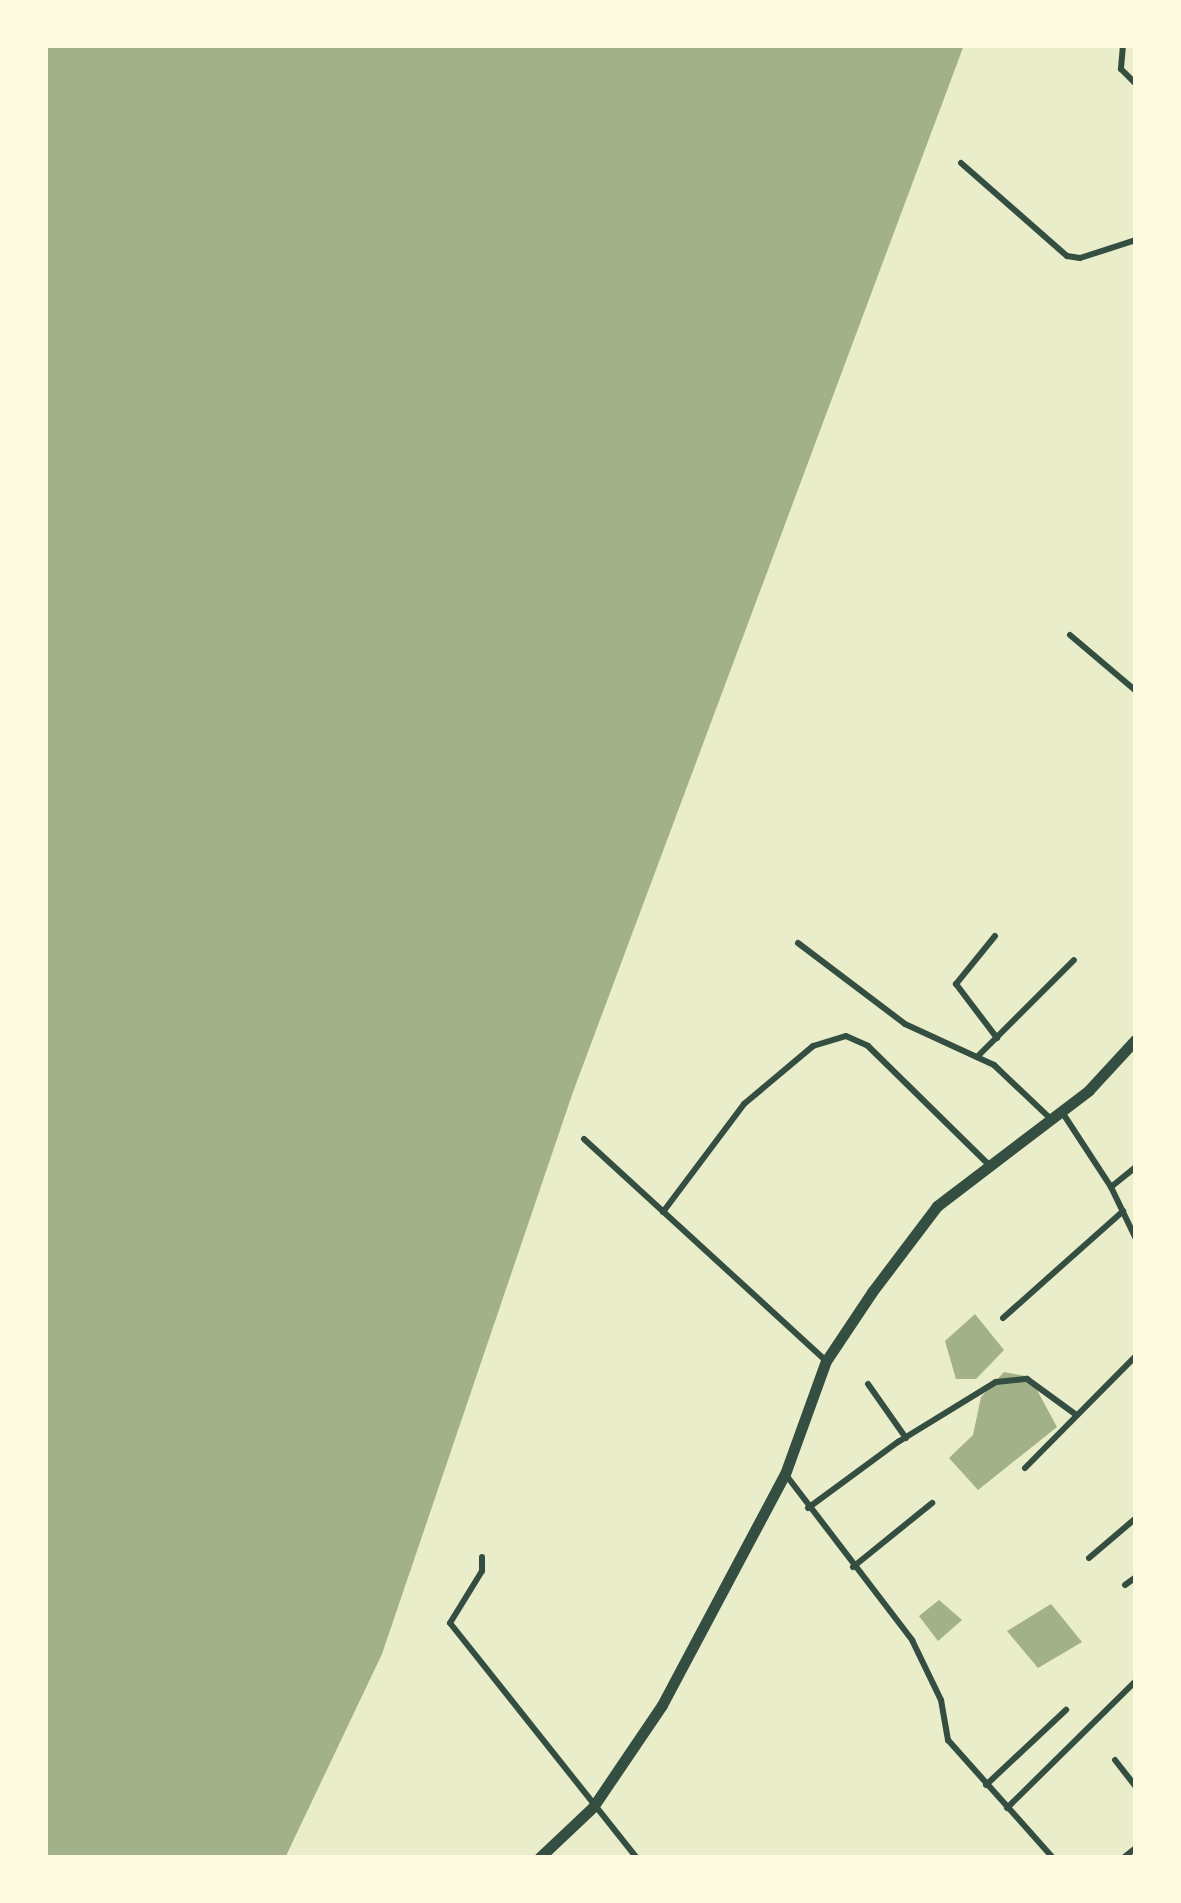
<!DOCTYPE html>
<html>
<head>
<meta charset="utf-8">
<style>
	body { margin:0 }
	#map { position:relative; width:1181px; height:1903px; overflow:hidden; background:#e9edc9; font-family:"Zilla Slab",serif }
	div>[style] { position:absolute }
	.water>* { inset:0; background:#a3b18a }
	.minor>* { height:6px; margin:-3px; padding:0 3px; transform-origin:3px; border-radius:3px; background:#344e41 }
	.primary>* { height:11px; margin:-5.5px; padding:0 5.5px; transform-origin:5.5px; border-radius:5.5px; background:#344e41 }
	span { translate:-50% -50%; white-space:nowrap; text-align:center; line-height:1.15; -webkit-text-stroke:10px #fefae0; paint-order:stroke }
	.frame { position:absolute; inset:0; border:48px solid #fefae0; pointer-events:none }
</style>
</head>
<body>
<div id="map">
	<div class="water">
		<div style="clip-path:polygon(45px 45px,964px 45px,573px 1092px,382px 1654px,285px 1858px,45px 1858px)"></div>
		<div style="clip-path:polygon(975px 1314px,1004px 1350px,976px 1379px,956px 1379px,945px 1341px)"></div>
		<div style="clip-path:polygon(1004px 1372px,1030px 1377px,1057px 1427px,978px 1490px,949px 1458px,973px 1435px,981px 1397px)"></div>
		<div style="clip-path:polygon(939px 1600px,962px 1620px,938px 1641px,919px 1616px)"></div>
		<div style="clip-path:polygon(1051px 1604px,1082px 1642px,1038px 1668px,1007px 1631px)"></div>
	</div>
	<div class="minor">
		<div style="left:1123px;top:45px;width:24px;rotate:95deg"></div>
		<div style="left:1121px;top:69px;width:21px;rotate:45deg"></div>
		<div style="left:961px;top:163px;width:141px;rotate:41.3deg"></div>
		<div style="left:1067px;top:256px;width:13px;rotate:9deg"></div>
		<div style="left:1080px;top:258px;width:59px;rotate:-17.8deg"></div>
		<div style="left:1070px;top:635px;width:87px;rotate:40.3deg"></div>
		<div style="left:995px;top:936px;width:62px;rotate:129.1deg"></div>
		<div style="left:956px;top:984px;width:68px;rotate:52.8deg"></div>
		<div style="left:798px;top:943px;width:134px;rotate:37.1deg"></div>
		<div style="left:905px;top:1024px;width:98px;rotate:24.7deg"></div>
		<div style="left:994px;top:1065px;width:79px;rotate:43.5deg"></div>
		<div style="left:977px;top:1057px;width:137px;rotate:-45deg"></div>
		<div style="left:1062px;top:1112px;width:90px;rotate:56.8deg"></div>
		<div style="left:1111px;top:1187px;width:58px;rotate:64.3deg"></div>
		<div style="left:584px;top:1139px;width:327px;rotate:42.5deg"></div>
		<div style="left:1111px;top:1187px;width:32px;rotate:-39deg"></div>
		<div style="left:663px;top:1212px;width:135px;rotate:-53.1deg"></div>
		<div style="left:744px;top:1104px;width:90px;rotate:-40deg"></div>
		<div style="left:813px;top:1046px;width:34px;rotate:-17deg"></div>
		<div style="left:846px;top:1036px;width:24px;rotate:24deg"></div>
		<div style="left:868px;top:1046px;width:168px;rotate:44.5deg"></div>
		<div style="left:1003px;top:1318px;width:161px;rotate:-41.7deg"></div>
		<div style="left:868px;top:1384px;width:66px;rotate:54.9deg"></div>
		<div style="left:1025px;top:1468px;width:158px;rotate:-45.3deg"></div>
		<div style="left:786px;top:1475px;width:208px;rotate:52.6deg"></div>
		<div style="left:912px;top:1640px;width:67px;rotate:64.2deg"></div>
		<div style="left:941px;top:1700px;width:41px;rotate:80.1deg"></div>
		<div style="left:948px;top:1740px;width:158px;rotate:48.3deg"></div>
		<div style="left:808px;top:1508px;width:112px;rotate:-36.3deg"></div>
		<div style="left:898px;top:1442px;width:115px;rotate:-31.5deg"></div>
		<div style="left:996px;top:1382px;width:31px;rotate:-6deg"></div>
		<div style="left:1027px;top:1379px;width:59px;rotate:36.1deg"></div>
		<div style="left:482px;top:1557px;width:14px;rotate:90deg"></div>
		<div style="left:482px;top:1571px;width:61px;rotate:121.6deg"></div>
		<div style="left:450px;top:1623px;width:300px;rotate:51.5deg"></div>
		<div style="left:1089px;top:1558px;width:62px;rotate:-40.4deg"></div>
		<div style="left:853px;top:1567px;width:102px;rotate:-39deg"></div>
		<div style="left:1125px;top:1585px;width:14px;rotate:-36deg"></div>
		<div style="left:1115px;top:1760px;width:34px;rotate:52deg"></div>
		<div style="left:986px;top:1785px;width:110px;rotate:-43.2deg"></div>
		<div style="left:1007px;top:1808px;width:181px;rotate:-44.6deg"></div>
		<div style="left:1123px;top:1858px;width:16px;rotate:-38deg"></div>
	</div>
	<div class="primary">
		<div style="left:539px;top:1858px;width:74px;rotate:-43.4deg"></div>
		<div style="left:593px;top:1807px;width:123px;rotate:-55.9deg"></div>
		<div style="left:662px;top:1705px;width:262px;rotate:-62deg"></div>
		<div style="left:785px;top:1474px;width:120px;rotate:-70.1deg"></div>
		<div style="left:826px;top:1361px;width:83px;rotate:-56.3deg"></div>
		<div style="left:872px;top:1292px;width:108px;rotate:-52.9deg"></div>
		<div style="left:937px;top:1206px;width:191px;rotate:-37.3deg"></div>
		<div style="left:1089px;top:1090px;width:69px;rotate:-47.3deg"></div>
	</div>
	<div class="frame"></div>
</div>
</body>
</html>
